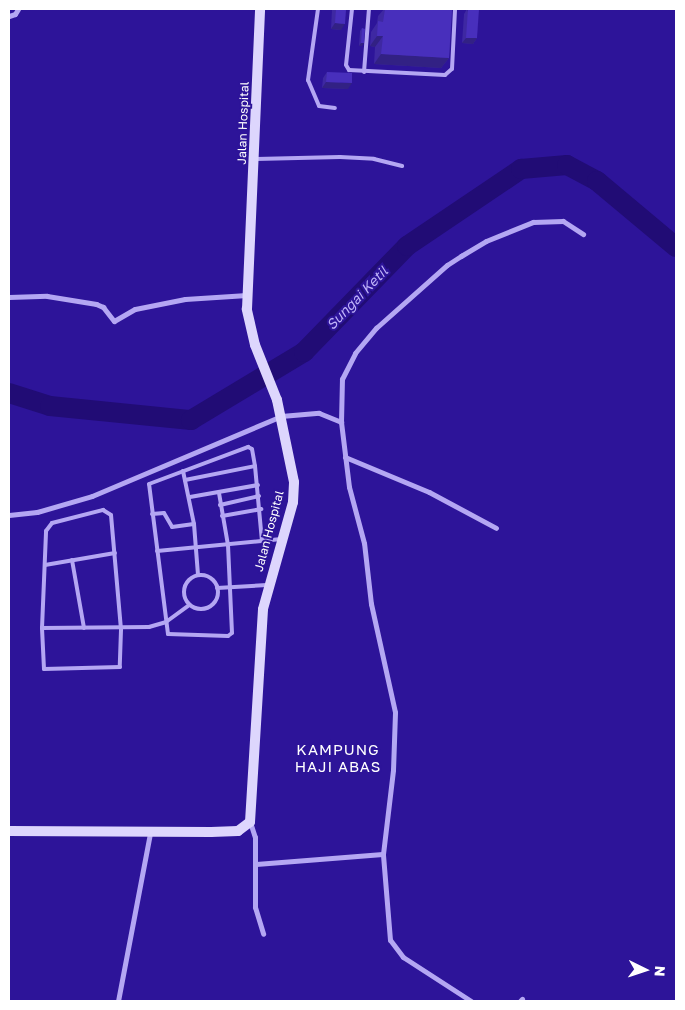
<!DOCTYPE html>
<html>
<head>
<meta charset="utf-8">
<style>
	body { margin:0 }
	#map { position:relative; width:685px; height:1010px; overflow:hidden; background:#2d1499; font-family:"Golos Text",sans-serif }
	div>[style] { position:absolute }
	.river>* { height:20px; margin:-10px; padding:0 10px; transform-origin:10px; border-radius:10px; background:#210c75 }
	.lane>* { height:4px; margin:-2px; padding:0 2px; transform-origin:2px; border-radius:2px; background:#b4a7f3 }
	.lane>.ring { margin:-2px; padding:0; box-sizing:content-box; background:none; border:4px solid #b4a7f3; border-radius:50% }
	.street>* { height:5px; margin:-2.5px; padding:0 2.5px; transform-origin:2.5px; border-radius:2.5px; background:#b4a7f3 }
	.secondary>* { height:10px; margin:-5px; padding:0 5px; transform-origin:5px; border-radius:5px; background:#ddd6fd }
	.wall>* { inset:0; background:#3e28a2 }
	.shaded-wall>* { inset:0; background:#322184 }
	.building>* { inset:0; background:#482fbc }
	span { translate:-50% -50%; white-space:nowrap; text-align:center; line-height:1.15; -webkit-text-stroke:4px #2d1499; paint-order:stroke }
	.street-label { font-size:12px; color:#fff }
	.water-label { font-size:14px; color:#bfb3f9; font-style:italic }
	.quarter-label { font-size:15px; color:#fff; letter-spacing:1px }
	.frame { position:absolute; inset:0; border:10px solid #fff; pointer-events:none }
	.north { position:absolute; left:620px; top:945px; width:50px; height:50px; -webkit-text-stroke:4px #2d1499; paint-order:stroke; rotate:94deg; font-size:14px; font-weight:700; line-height:20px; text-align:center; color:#fff }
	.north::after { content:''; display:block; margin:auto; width:18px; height:22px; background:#fff; clip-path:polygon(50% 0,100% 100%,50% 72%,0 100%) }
</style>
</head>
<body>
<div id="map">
	<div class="river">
		<div style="left:9px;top:393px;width:43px;rotate:17.6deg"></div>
		<div style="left:50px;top:406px;width:142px;rotate:5.7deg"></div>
		<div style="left:191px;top:420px;width:132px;rotate:-31deg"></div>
		<div style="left:304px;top:352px;width:148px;rotate:-45.8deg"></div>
		<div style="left:407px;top:246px;width:138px;rotate:-34deg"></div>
		<div style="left:521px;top:169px;width:46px;rotate:-5deg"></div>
		<div style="left:567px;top:165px;width:34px;rotate:28deg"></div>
		<div style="left:597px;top:181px;width:103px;rotate:39.9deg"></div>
	</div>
	<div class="lane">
		<div style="left:318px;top:9px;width:72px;rotate:98deg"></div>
		<div style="left:308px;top:80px;width:28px;rotate:67deg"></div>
		<div style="left:319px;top:106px;width:16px;rotate:7deg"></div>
		<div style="left:352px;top:9px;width:56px;rotate:96.1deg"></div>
		<div style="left:346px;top:65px;width:6px;rotate:59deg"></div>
		<div style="left:349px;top:70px;width:96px;rotate:3deg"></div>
		<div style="left:445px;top:75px;width:9px;rotate:-41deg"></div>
		<div style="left:452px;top:69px;width:60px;rotate:-87.1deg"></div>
		<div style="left:364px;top:72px;width:63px;rotate:-85.5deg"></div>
		<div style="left:256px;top:159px;width:84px;rotate:-1.4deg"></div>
		<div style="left:340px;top:157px;width:34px;rotate:3deg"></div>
		<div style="left:374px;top:159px;width:29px;rotate:14deg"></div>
		<div style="left:183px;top:471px;width:54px;rotate:78.3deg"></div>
		<div style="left:194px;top:524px;width:51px;rotate:85.5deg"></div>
		<div style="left:185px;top:480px;width:71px;rotate:-11.3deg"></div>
		<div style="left:219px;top:493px;width:53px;rotate:80.2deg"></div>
		<div style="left:228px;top:545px;width:88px;rotate:87.4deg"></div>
		<div style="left:232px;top:633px;width:5px;rotate:143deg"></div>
		<div style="left:228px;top:636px;width:60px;rotate:-178.1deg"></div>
		<div style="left:168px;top:634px;width:151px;rotate:-97.2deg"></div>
		<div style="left:149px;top:484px;width:106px;rotate:-20.5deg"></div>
		<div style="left:248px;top:447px;width:4px;rotate:27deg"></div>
		<div style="left:252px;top:449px;width:17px;rotate:80deg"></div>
		<div style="left:255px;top:466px;width:75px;rotate:84.7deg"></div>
		<div style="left:190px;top:497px;width:69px;rotate:-10deg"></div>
		<div style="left:220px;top:505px;width:40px;rotate:-13deg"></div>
		<div style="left:103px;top:510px;width:9px;rotate:32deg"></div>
		<div style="left:111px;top:515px;width:115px;rotate:85deg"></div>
		<div style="left:121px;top:630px;width:37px;rotate:92deg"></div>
		<div style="left:120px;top:667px;width:76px;rotate:178.5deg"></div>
		<div style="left:44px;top:669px;width:41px;rotate:-92.8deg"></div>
		<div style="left:42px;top:628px;width:97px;rotate:-87.6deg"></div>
		<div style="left:46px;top:531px;width:10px;rotate:-53deg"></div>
		<div style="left:52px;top:523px;width:53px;rotate:-14.3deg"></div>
		<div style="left:152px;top:514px;width:12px;rotate:-5deg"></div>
		<div style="left:164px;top:513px;width:16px;rotate:60deg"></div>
		<div style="left:172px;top:527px;width:22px;rotate:-8deg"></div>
		<div style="left:222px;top:516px;width:40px;rotate:-10deg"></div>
		<div style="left:157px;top:551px;width:125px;rotate:-5.5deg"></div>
		<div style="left:72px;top:560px;width:69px;rotate:80deg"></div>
		<div style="left:45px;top:565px;width:71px;rotate:-9.7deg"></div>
		<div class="ring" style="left:184px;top:575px;width:30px;height:30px"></div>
		<div style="left:217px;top:588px;width:50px;rotate:-3.4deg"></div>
		<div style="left:42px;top:628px;width:107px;rotate:-0.5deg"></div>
		<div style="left:149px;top:627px;width:18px;rotate:-16deg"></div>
		<div style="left:166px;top:622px;width:29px;rotate:-36deg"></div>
	</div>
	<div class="street">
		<div style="left:9px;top:16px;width:6px;rotate:-18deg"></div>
		<div style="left:15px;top:14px;width:6px;rotate:-59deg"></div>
		<div style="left:9px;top:297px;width:38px;rotate:-2deg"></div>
		<div style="left:47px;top:296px;width:50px;rotate:9.3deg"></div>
		<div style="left:96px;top:304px;width:8px;rotate:23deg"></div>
		<div style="left:103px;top:307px;width:18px;rotate:52deg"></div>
		<div style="left:114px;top:321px;width:24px;rotate:-30deg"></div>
		<div style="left:135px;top:309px;width:51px;rotate:-11.3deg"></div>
		<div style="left:185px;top:299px;width:62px;rotate:-3.7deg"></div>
		<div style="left:345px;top:457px;width:91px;rotate:22.6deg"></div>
		<div style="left:429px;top:492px;width:76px;rotate:28.2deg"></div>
		<div style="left:9px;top:515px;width:28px;rotate:-6deg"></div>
		<div style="left:37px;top:512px;width:57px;rotate:-16.2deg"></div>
		<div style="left:92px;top:496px;width:205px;rotate:-22.9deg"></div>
		<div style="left:281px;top:416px;width:38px;rotate:-5deg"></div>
		<div style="left:319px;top:413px;width:24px;rotate:22deg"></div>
		<div style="left:250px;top:822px;width:16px;rotate:72deg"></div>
		<div style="left:255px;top:837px;width:70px;rotate:90deg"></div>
		<div style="left:255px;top:907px;width:28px;rotate:73deg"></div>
		<div style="left:256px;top:864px;width:127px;rotate:-4.5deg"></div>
		<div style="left:118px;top:1001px;width:171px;rotate:-79.2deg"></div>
		<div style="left:471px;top:1001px;width:81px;rotate:-147.1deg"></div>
		<div style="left:403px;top:957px;width:21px;rotate:-127deg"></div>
		<div style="left:390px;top:940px;width:86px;rotate:-94.7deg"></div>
		<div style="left:383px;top:854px;width:85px;rotate:-83.2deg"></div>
		<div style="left:393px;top:770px;width:58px;rotate:-88deg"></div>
		<div style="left:395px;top:712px;width:111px;rotate:-102.5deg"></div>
		<div style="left:371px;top:604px;width:61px;rotate:-96.5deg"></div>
		<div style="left:364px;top:543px;width:58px;rotate:-105deg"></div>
		<div style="left:349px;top:487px;width:65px;rotate:-97deg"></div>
		<div style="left:341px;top:422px;width:43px;rotate:-88.7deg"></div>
		<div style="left:342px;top:379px;width:29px;rotate:-63deg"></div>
		<div style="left:355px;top:353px;width:33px;rotate:-50deg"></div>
		<div style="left:376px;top:328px;width:95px;rotate:-41.6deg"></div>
		<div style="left:447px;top:265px;width:17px;rotate:-33deg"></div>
		<div style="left:461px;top:256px;width:29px;rotate:-31deg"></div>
		<div style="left:486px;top:241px;width:51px;rotate:-22deg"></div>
		<div style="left:533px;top:222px;width:30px;rotate:-2deg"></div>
		<div style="left:563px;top:221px;width:24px;rotate:33deg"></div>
		<div style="left:520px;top:1001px;width:3px;rotate:-45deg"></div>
	</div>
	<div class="secondary">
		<div style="left:9px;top:831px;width:202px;rotate:0.3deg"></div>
		<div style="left:211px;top:832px;width:27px;rotate:-2deg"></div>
		<div style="left:238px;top:831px;width:15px;rotate:-37deg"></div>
		<div style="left:250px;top:822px;width:213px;rotate:-86.5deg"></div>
		<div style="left:263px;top:609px;width:111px;rotate:-74.3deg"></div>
		<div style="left:293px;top:502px;width:20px;rotate:-87deg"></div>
		<div style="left:294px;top:482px;width:84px;rotate:-101.7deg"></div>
		<div style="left:277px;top:400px;width:59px;rotate:-111.8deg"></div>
		<div style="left:255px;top:345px;width:37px;rotate:-103deg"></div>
		<div style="left:247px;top:309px;width:300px;rotate:-87.5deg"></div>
	</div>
	<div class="wall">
		<div style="clip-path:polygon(332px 9px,346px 9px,341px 30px,331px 29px)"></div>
		<div style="clip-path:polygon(384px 9px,452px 9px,449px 58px,441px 68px,374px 64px,375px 47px,370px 46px,371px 32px,377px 23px,378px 16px)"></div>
		<div style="clip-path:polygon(467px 9px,477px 38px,473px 44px,462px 43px,464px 14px)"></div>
		<div style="clip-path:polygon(362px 28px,362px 46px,359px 46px,360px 31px)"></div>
		<div style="clip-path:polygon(327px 72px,348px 89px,322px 88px,323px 78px)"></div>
	</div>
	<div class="shaded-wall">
		<div style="clip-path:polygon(335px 23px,345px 24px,341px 30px,331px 29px)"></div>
		<div style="clip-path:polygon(377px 36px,383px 36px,375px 47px,370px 46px)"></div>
		<div style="clip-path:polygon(466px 38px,477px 38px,473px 44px,462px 43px)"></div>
		<div style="clip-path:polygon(361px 43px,364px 43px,362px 46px,359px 46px)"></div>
		<div style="clip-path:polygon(381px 54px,449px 58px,441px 68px,374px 64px)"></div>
		<div style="clip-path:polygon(326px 82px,352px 83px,348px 89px,322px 88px)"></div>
	</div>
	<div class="building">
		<div style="clip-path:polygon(336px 9px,346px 9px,345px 24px,335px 23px)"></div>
		<div style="clip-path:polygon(385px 9px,452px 9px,449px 58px,381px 54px,383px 36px,377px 36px,378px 21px,383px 22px)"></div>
		<div style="clip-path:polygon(468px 9px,479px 9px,477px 38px,466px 38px)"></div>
		<div style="clip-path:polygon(362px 28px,365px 29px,364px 43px,361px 43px)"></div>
		<div style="clip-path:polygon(327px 72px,352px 73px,352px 83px,326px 82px)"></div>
	</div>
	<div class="street-label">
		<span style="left:243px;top:123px;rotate:-88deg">Jalan Hospital</span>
		<span style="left:269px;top:531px;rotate:-75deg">Jalan Hospital</span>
	</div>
	<div class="water-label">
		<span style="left:357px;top:298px;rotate:-46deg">Sungai Ketil</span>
	</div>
	<div class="quarter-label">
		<span style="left:338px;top:758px">KAMPUNG<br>HAJI ABAS</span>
	</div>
	<div class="frame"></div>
	<div class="north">N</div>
</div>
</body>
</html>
